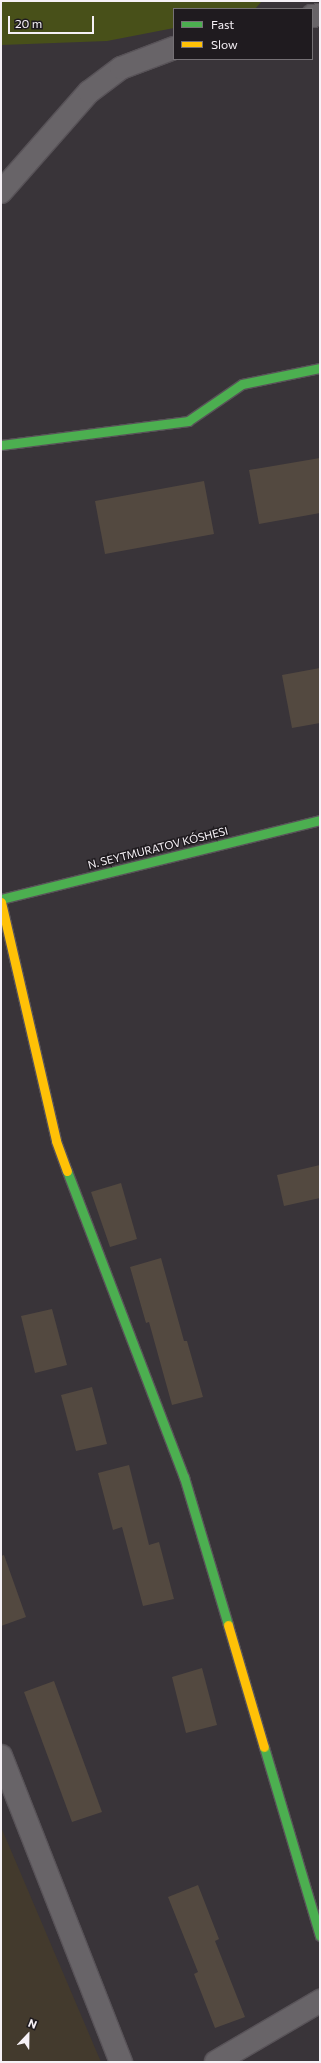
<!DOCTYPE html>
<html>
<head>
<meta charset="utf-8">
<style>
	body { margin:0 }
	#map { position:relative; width:321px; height:2063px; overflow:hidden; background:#393439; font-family:Commissioner,sans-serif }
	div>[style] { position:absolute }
	.education>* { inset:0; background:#433a2d }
	.green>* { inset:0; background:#485019 }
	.building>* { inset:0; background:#534940 }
	.roads { filter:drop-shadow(1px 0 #585358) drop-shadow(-1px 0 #585358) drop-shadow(0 1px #585358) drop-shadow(0 -1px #585358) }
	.street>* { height:22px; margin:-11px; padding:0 11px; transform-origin:11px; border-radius:11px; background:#686468 }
	.fast>* { height:9px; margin:-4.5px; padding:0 4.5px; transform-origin:4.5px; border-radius:4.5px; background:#4caf50 }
	.slow>* { height:9px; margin:-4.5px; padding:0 4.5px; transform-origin:4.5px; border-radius:4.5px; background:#ffc107 }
	span { translate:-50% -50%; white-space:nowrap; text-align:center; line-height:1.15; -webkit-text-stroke:3px #1f1b1f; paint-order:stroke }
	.street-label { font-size:11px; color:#f6f1f6 }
	.frame { position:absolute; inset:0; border:2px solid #f6f1f6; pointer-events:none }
	.legend { position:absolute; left:173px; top:8px; width:140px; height:52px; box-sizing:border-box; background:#1f1b1f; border:1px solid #757175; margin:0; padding:5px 7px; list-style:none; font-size:12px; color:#f6f1f6 }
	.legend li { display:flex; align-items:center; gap:8px; height:20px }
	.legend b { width:20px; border:1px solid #757175 }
	.north { position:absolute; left:8px; top:2015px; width:40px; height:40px; -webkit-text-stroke:3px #1f1b1f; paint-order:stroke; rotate:22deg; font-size:11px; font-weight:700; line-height:16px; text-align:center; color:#f6f1f6 }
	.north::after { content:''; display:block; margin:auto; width:14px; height:18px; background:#f6f1f6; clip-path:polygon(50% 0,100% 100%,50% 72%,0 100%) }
	.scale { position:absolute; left:8px; top:16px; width:86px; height:18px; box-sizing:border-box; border:2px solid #f6f1f6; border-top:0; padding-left:5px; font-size:12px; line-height:14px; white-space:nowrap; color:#f6f1f6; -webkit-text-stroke:3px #1f1b1f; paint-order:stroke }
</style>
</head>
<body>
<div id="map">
	<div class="education">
		<div style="clip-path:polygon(1px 1827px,101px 2062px,1px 2062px)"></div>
	</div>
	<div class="green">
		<div style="clip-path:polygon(1px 1px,262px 1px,255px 9px,174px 9px,174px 28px,107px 41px,1px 45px)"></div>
	</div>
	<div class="building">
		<div style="clip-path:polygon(320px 458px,320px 513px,259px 524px,249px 470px)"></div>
		<div style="clip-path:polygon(204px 481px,214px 534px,105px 554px,95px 501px)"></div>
		<div style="clip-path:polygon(320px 668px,320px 723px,292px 728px,282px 675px)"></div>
		<div style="clip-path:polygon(320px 1165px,320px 1198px,284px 1206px,277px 1175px)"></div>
		<div style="clip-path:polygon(121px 1183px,137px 1239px,110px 1247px,91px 1192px)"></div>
		<div style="clip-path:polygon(161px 1258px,184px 1341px,187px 1341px,203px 1397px,172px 1405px,149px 1322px,146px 1323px,130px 1267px)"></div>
		<div style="clip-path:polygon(52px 1309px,67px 1365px,35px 1373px,21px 1316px)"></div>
		<div style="clip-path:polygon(92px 1387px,107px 1444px,76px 1451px,61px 1395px)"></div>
		<div style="clip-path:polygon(129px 1465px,149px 1545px,159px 1542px,174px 1599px,143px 1606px,122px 1527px,113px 1530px,98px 1473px)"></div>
		<div style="clip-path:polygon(4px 1555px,26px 1617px,1px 1626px,1px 1556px)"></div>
		<div style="clip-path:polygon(202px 1668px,217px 1725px,186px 1733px,172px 1677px)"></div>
		<div style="clip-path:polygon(54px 1681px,102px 1812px,72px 1822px,24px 1692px)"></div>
		<div style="clip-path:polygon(198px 1885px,219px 1939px,215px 1941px,245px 2017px,215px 2028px,194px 1974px,198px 1972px,168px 1897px)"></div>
	</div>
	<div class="roads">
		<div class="street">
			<div style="left:312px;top:16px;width:8px;rotate:-7deg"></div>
			<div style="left:1px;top:192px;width:133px;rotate:-48.7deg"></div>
			<div style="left:89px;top:92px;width:40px;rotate:-37deg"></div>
			<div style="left:121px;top:68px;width:57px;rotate:-20.7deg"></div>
			<div style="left:1px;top:1756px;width:329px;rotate:68.6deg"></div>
			<div style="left:216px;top:2062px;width:121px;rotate:-30.4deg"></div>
		</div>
		<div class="fast">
			<div style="left:1px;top:445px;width:189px;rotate:-7.3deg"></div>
			<div style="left:188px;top:421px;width:65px;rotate:-34.4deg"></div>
			<div style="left:242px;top:384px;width:80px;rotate:-11.6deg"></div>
			<div style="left:1px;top:899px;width:329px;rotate:-13.9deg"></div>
			<div style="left:67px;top:1171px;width:328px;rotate:69.1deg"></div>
			<div style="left:184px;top:1477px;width:154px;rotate:73.4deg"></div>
			<div style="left:264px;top:1747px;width:197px;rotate:73.5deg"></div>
		</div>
		<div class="slow">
			<div style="left:1px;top:902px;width:245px;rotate:77deg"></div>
			<div style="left:56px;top:1141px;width:32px;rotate:70deg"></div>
			<div style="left:228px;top:1625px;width:127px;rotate:73.6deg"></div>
		</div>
	</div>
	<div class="street-label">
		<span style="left:158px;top:848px;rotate:-14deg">N. SEYTMURATOV KÓSHESI</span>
	</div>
	<div class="frame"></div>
	<ul class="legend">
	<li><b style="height:5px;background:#4caf50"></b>Fast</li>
	<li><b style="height:5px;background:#ffc107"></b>Slow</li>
	</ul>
	<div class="north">N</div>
	<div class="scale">20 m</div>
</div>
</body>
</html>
